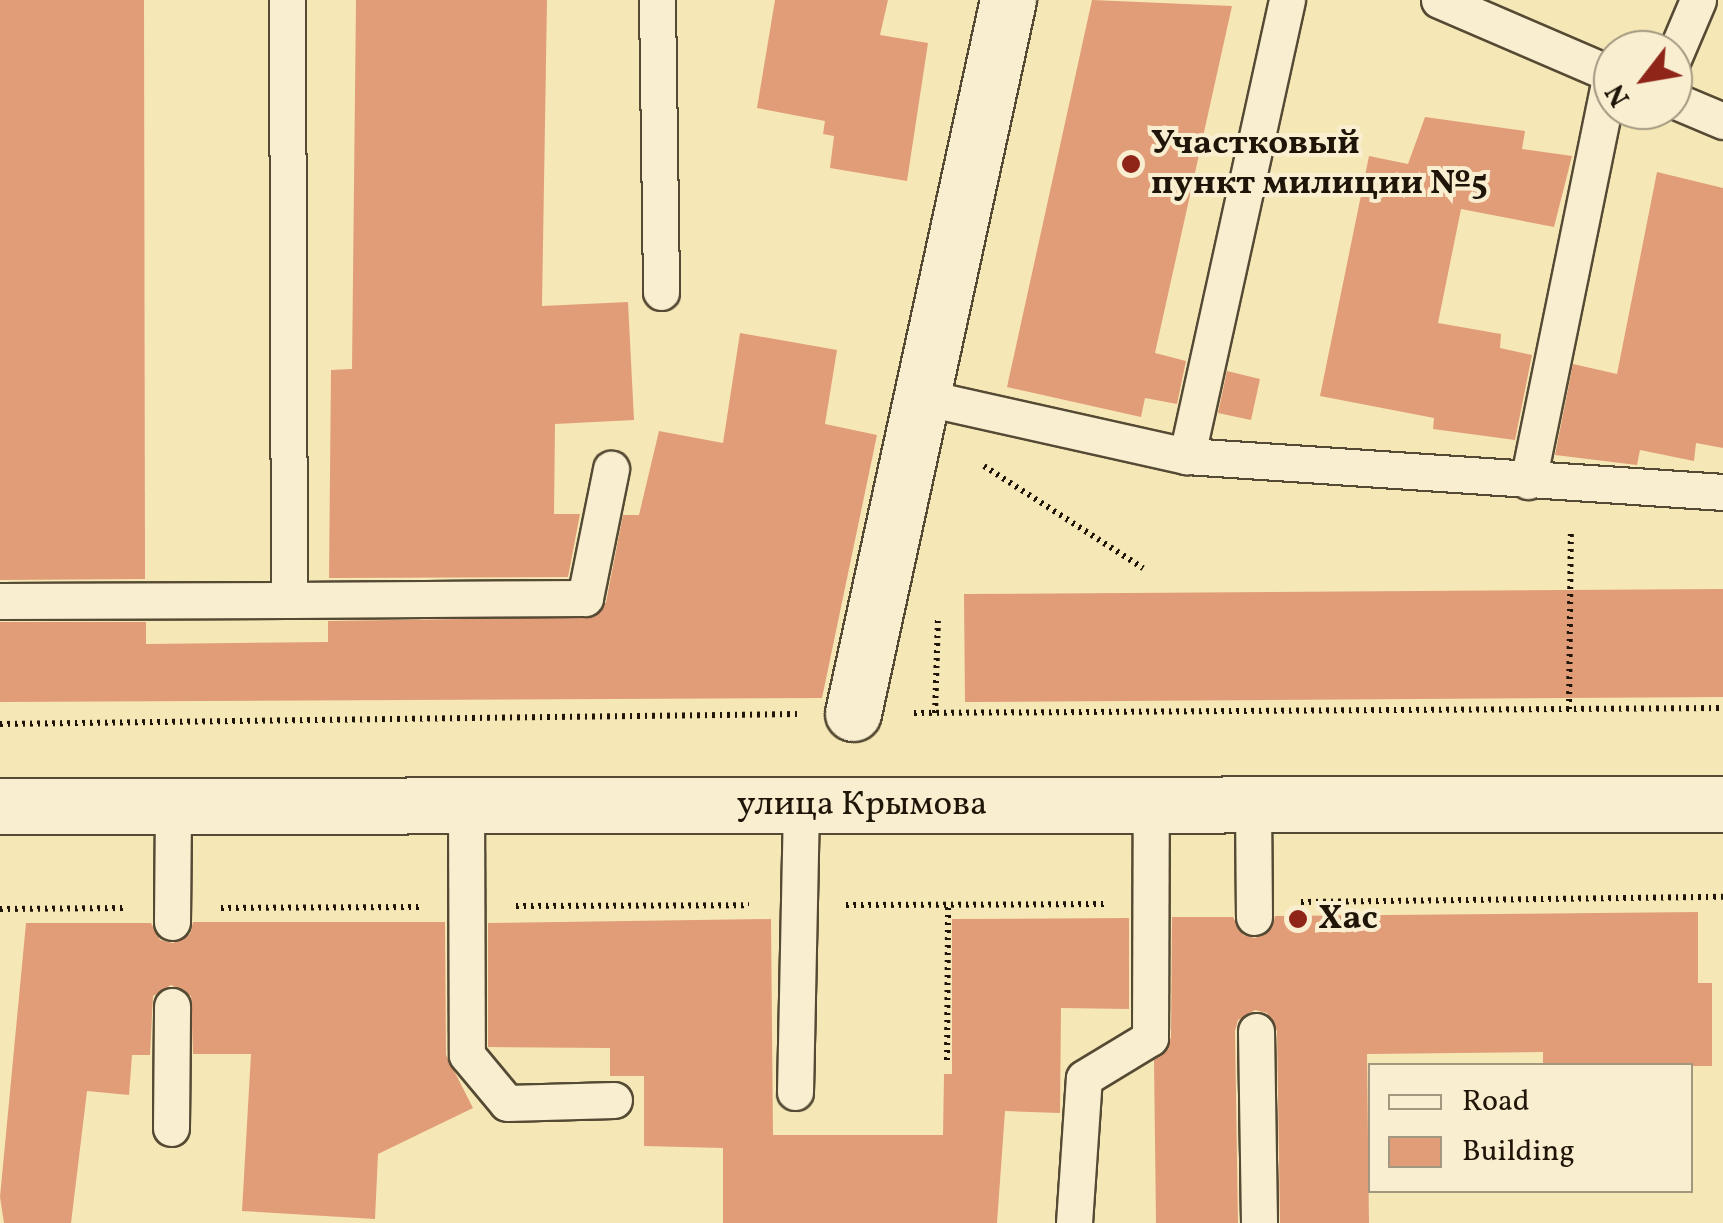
<!DOCTYPE html>
<html>
<head>
<meta charset="utf-8">
<style>
	body { margin:0 }
	#map { position:relative; width:1723px; height:1223px; overflow:hidden; background:#f6e7b6; font-family:Vollkorn,serif }
	div>[style] { position:absolute }
	.building>* { inset:0; background:#e19d78 }
	.path>* { height:6px; margin-top:-3px; transform-origin:0; background:repeating-linear-gradient(90deg,#1f1508 0 2.5px,transparent 0 7.5px) }
	.roads { filter:drop-shadow(2px 0 #554a34) drop-shadow(-2px 0 #554a34) drop-shadow(0 2px #554a34) drop-shadow(0 -2px #554a34) }
	.service>* { height:35px; margin:-17.5px; padding:0 17.5px; transform-origin:17.5px; border-radius:17.5px; background:#f9efd0 }
	.minor>* { height:55px; margin:-27.5px; padding:0 27.5px; transform-origin:27.5px; border-radius:27.5px; background:#f9efd0 }
	.tertiary>* { height:55px; margin:-27.5px; padding:0 27.5px; transform-origin:27.5px; border-radius:27.5px; background:#f9efd0 }
	.dots>* { width:28px; height:28px; translate:-50% -50%; box-sizing:border-box; border:5px solid #f9efd0; border-radius:50% }
	span { translate:-50% -50%; white-space:nowrap; text-align:center; line-height:1.15; -webkit-text-stroke:8px #f9efd0; paint-order:stroke }
	.poi-label { font-size:35px; color:#1f1508; font-weight:700 }
	.left { translate:0 -50%; text-align:left }
	.street-label { font-size:35px; color:#1f1508 }
	.legend { position:absolute; left:1368px; top:1063px; width:325px; height:130px; box-sizing:border-box; background:#f9efd0; border:2px solid #a29880; margin:0; padding:12px 18px; list-style:none; font-size:30px; color:#1f1508 }
	.legend li { display:flex; align-items:center; gap:20px; height:50px }
	.legend b { width:50px; border:2px solid #a29880 }
	.north { position:absolute; left:1593px; top:30px; width:100px; height:100px; box-sizing:border-box; background:#f9efd0; border:2px solid #a29880; border-radius:50%; rotate:239deg; font-size:28px; font-weight:700; line-height:40px; text-align:center; color:#1f1508 }
	.north::after { content:''; display:block; margin:auto; width:35px; height:45px; background:#8f2418; clip-path:polygon(50% 0,100% 100%,50% 72%,0 100%) }
</style>
</head>
<body>
<div id="map">
	<div class="building">
		<div style="clip-path:polygon(0 0,144px 0,145px 579px,0 580px)"></div>
		<div style="clip-path:polygon(356px 0,547px 0,542px 306px,628px 302px,634px 420px,555px 424px,554px 514px,580px 514px,568px 577px,329px 578px,331px 370px,352px 369px)"></div>
		<div style="clip-path:polygon(775px 0,888px 0,880px 35px,928px 43px,907px 181px,830px 168px,834px 136px,823px 134px,825px 121px,757px 108px)"></div>
		<div style="clip-path:polygon(1092px 0,1232px 6px,1155px 353px,1186px 361px,1177px 404px,1145px 398px,1141px 417px,1007px 387px)"></div>
		<div style="clip-path:polygon(1425px 117px,1525px 131px,1522px 149px,1572px 156px,1554px 227px,1461px 209px,1438px 323px,1501px 334px,1500px 348px,1532px 355px,1515px 440px,1433px 429px,1434px 418px,1320px 396px,1369px 156px,1408px 164px)"></div>
		<div style="clip-path:polygon(1657px 172px,1723px 188px,1723px 448px,1696px 443px,1694px 461px,1640px 450px,1637px 465px,1555px 455px,1573px 364px,1617px 374px)"></div>
		<div style="clip-path:polygon(740px 333px,837px 350px,825px 424px,877px 435px,822px 698px,0 702px,0 622px,146px 622px,146px 644px,328px 642px,328px 621px,594px 617px,606px 602px,623px 515px,639px 515px,659px 431px,723px 443px)"></div>
		<div style="clip-path:polygon(1227px 371px,1260px 379px,1251px 420px,1218px 413px)"></div>
		<div style="clip-path:polygon(1723px 589px,1723px 697px,965px 702px,964px 594px)"></div>
		<div style="clip-path:polygon(1698px 912px,1698px 983px,1712px 983px,1712px 1066px,1543px 1066px,1543px 1052px,1367px 1054px,1369px 1223px,1280px 1223px,1277px 1031px,1267px 1013px,1255px 1010px,1238px 1020px,1235px 1031px,1238px 1223px,1156px 1223px,1154px 1060px,1171px 1038px,1172px 917px,1233px 917px,1243px 935px,1255px 938px,1272px 928px,1275px 916px)"></div>
		<div style="clip-path:polygon(1129px 918px,1129px 1009px,1061px 1008px,1060px 1113px,1005px 1111px,997px 1223px,723px 1223px,723px 1148px,644px 1146px,644px 1076px,610px 1076px,610px 1048px,488px 1047px,488px 923px,771px 919px,773px 1135px,943px 1135px,944px 1074px,952px 1074px,952px 919px)"></div>
		<div style="clip-path:polygon(193px 922px,445px 922px,446px 1055px,473px 1108px,378px 1154px,375px 1219px,242px 1211px,251px 1054px,193px 1054px,191px 996px,171px 985px,153px 996px,150px 1055px,132px 1055px,129px 1095px,87px 1091px,71px 1223px,4px 1223px,0 1197px,26px 923px,151px 923px,160px 940px,173px 943px,190px 934px)"></div>
	</div>
	<div class="path">
		<div style="left:984px;top:466px;width:189px;rotate:32.7deg"></div>
		<div style="left:1569px;top:709px;width:178px;rotate:-89.4deg"></div>
		<div style="left:914px;top:713px;width:809px;rotate:-0.35deg"></div>
		<div style="left:935px;top:713px;width:93px;rotate:-88.2deg"></div>
		<div style="left:0;top:724px;width:797px;rotate:-0.72deg"></div>
		<div style="left:1301px;top:902px;width:422px;rotate:-0.7deg"></div>
		<div style="left:846px;top:905px;width:258px;rotate:-0.2deg"></div>
		<div style="left:516px;top:906px;width:233px;rotate:-0.2deg"></div>
		<div style="left:221px;top:908px;width:198px;rotate:-0.3deg"></div>
		<div style="left:0;top:909px;width:124px;rotate:-0.5deg"></div>
		<div style="left:947px;top:1060px;width:156px;rotate:-89.6deg"></div>
	</div>
	<div class="roads">
		<div class="service">
			<div style="left:287px;top:0;width:600px;rotate:89.81deg"></div>
			<div style="left:289px;top:600px;width:296px;rotate:-0.4deg"></div>
			<div style="left:585px;top:598px;width:132px;rotate:-78.6deg"></div>
			<div style="left:657px;top:0;width:292px;rotate:89.2deg"></div>
			<div style="left:1287px;top:0;width:467px;rotate:102.4deg"></div>
			<div style="left:1187px;top:456px;width:537px;rotate:3.84deg"></div>
			<div style="left:1439px;top:0;width:189px;rotate:23.3deg"></div>
			<div style="left:1673px;top:59px;width:64px;rotate:-67deg"></div>
			<div style="left:1673px;top:100px;width:54px;rotate:22.8deg"></div>
			<div style="left:922px;top:397px;width:271px;rotate:12.6deg"></div>
			<div style="left:1528px;top:481px;width:415px;rotate:-78.5deg"></div>
			<div style="left:0;top:601px;width:289px;rotate:-0.2deg"></div>
			<div style="left:1253px;top:804px;width:113px;rotate:89.5deg"></div>
			<div style="left:466px;top:805px;width:250px;rotate:89.8deg"></div>
			<div style="left:467px;top:1055px;width:62px;rotate:50.2deg"></div>
			<div style="left:507px;top:1103px;width:107px;rotate:-1.6deg"></div>
			<div style="left:172px;top:922px;width:117px;rotate:-89.5deg"></div>
			<div style="left:1256px;top:1031px;width:192px;rotate:89.1deg"></div>
			<div style="left:795px;top:1092px;width:287px;rotate:-88.8deg"></div>
			<div style="left:171px;top:1128px;width:122px;rotate:-89.5deg"></div>
			<div style="left:1074px;top:1223px;width:145px;rotate:-86.1deg"></div>
			<div style="left:1084px;top:1078px;width:77px;rotate:-31.2deg"></div>
			<div style="left:1150px;top:1038px;width:234px;rotate:-89.8deg"></div>
		</div>
		<div class="minor">
			<div style="left:853px;top:713px;width:730px;rotate:-77.74deg"></div>
		</div>
		<div class="tertiary">
			<div style="left:0;top:806px;width:1723px;rotate:-0.07deg"></div>
		</div>
	</div>
	<div class="dots">
		<div style="left:1131px;top:164px;background:#8f2418"></div>
		<div style="left:1298px;top:919px;background:#8f2418"></div>
	</div>
	<div class="poi-label">
		<span class="left" style="left:1151px;top:164px">Участковый<br>пункт милиции №5</span>
		<span class="left" style="left:1318px;top:919px">Хас</span>
	</div>
	<div class="street-label">
		<span style="left:862px;top:805px">улица Крымова</span>
	</div>
	<ul class="legend">
	<li><b style="height:12px;background:#f9efd0"></b>Road</li>
	<li><b style="height:28px;background:#e19d78"></b>Building</li>
	</ul>
	<div class="north">N</div>
</div>
</body>
</html>
